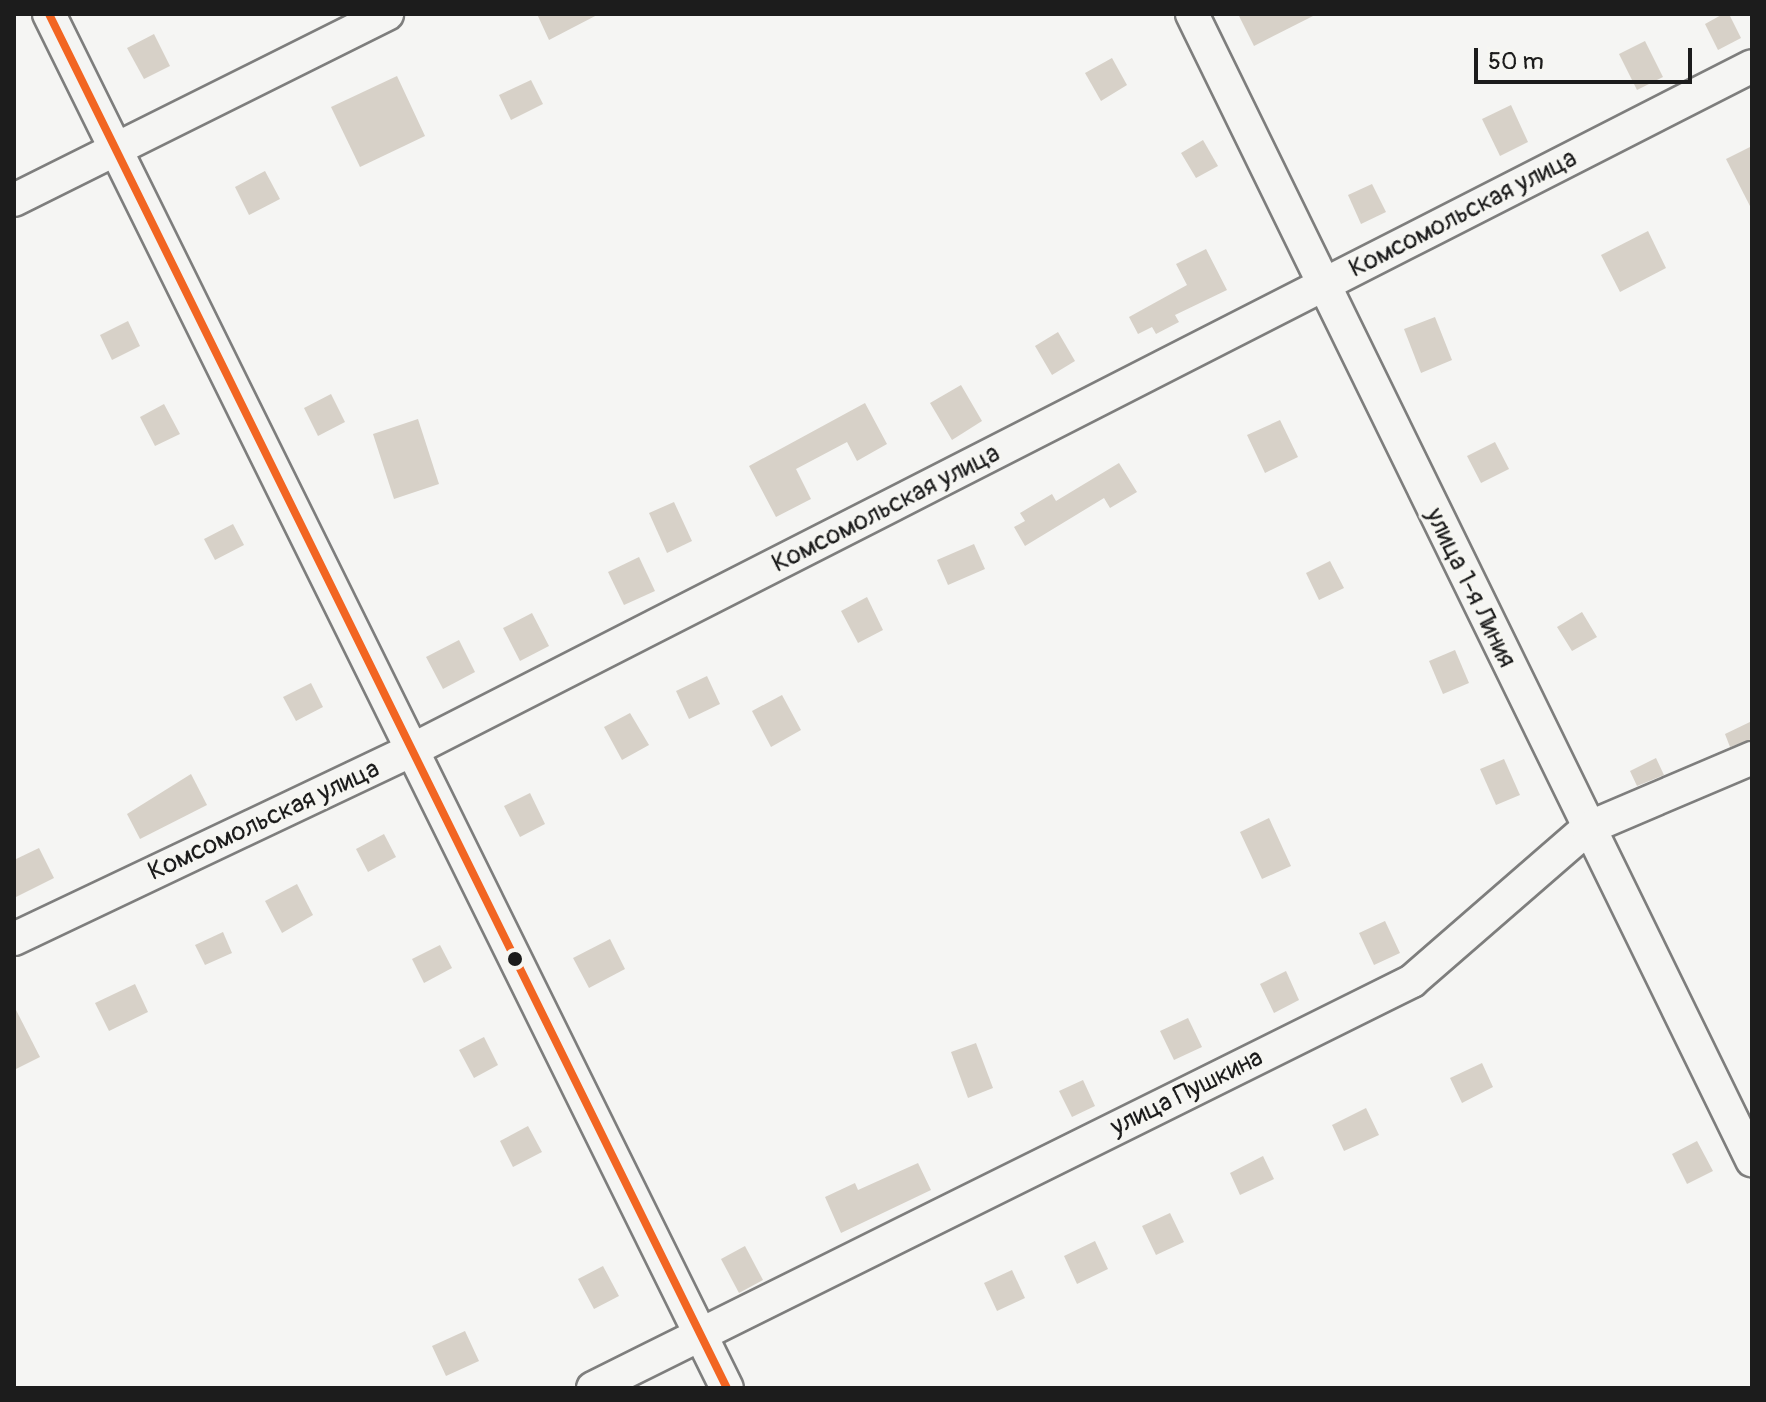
<!DOCTYPE html>
<html>
<head>
<meta charset="utf-8">
<style>
	body { margin:0 }
	#map { position:relative; width:1766px; height:1402px; overflow:hidden; background:#f5f5f3; font-family:Pangolin,sans-serif }
	div>[style] { position:absolute }
	.building>* { inset:0; background:#d7d1c8 }
	.roads { filter:drop-shadow(2px 0 #7e7e7d) drop-shadow(-2px 0 #7e7e7d) drop-shadow(0 2px #7e7e7d) drop-shadow(0 -2px #7e7e7d) }
	.minor>* { height:32px; margin:-16px; padding:0 16px; transform-origin:16px; border-radius:16px; background:#f5f5f3 }
	.bus-1>* { height:8px; margin:-4px; padding:0 4px; transform-origin:4px; border-radius:4px; background:#f26522 }
	.dots>* { width:22px; height:22px; translate:-50% -50%; box-sizing:border-box; border:4px solid #f6f6f2; border-radius:50% }
	span { translate:-50% -50%; white-space:nowrap; text-align:center; line-height:1.15; -webkit-text-stroke:6px #f6f6f2; paint-order:stroke }
	.street-label { font-size:26px; color:#1c1c1c }
	.frame { position:absolute; inset:0; border:16px solid #1c1c1c; pointer-events:none }
	.scale { position:absolute; left:1474px; top:48px; width:218px; height:36px; box-sizing:border-box; border:4px solid #1c1c1c; border-top:0; padding-left:10px; font-size:24px; line-height:28px; white-space:nowrap; color:#1c1c1c; -webkit-text-stroke:6px #f6f6f2; paint-order:stroke }
</style>
</head>
<body>
<div id="map">
	<div class="building">
		<div style="clip-path:polygon(537px 14px,599px 14px,549px 40px)"></div>
		<div style="clip-path:polygon(1238px 14px,1317px 14px,1254px 46px)"></div>
		<div style="clip-path:polygon(1723px 14px,1729px 14px,1741px 38px,1718px 50px,1705px 24px)"></div>
		<div style="clip-path:polygon(154px 34px,170px 66px,144px 79px,127px 48px)"></div>
		<div style="clip-path:polygon(1645px 41px,1663px 77px,1637px 90px,1619px 54px)"></div>
		<div style="clip-path:polygon(1112px 58px,1127px 85px,1101px 101px,1085px 73px)"></div>
		<div style="clip-path:polygon(397px 76px,425px 136px,360px 167px,331px 107px)"></div>
		<div style="clip-path:polygon(531px 80px,543px 104px,511px 120px,499px 95px)"></div>
		<div style="clip-path:polygon(1511px 105px,1528px 142px,1500px 156px,1482px 119px)"></div>
		<div style="clip-path:polygon(1203px 140px,1218px 166px,1196px 178px,1181px 153px)"></div>
		<div style="clip-path:polygon(1752px 146px,1752px 210px,1726px 159px)"></div>
		<div style="clip-path:polygon(265px 171px,280px 199px,249px 215px,235px 187px)"></div>
		<div style="clip-path:polygon(1372px 184px,1386px 212px,1361px 224px,1348px 195px)"></div>
		<div style="clip-path:polygon(1648px 231px,1666px 268px,1620px 292px,1601px 255px)"></div>
		<div style="clip-path:polygon(1206px 249px,1227px 290px,1175px 315px,1179px 322px,1156px 334px,1152px 327px,1138px 334px,1129px 317px,1187px 285px,1176px 264px)"></div>
		<div style="clip-path:polygon(1435px 317px,1452px 360px,1421px 373px,1404px 329px)"></div>
		<div style="clip-path:polygon(128px 321px,140px 346px,112px 360px,100px 335px)"></div>
		<div style="clip-path:polygon(1058px 332px,1075px 361px,1052px 375px,1035px 346px)"></div>
		<div style="clip-path:polygon(961px 385px,982px 421px,952px 440px,930px 403px)"></div>
		<div style="clip-path:polygon(331px 394px,345px 422px,318px 436px,304px 408px)"></div>
		<div style="clip-path:polygon(865px 403px,887px 444px,857px 461px,847px 442px,796px 469px,811px 499px,776px 517px,749px 466px)"></div>
		<div style="clip-path:polygon(164px 404px,180px 434px,155px 446px,140px 417px)"></div>
		<div style="clip-path:polygon(418px 419px,439px 484px,394px 499px,373px 434px)"></div>
		<div style="clip-path:polygon(1280px 420px,1298px 457px,1265px 473px,1247px 435px)"></div>
		<div style="clip-path:polygon(1495px 442px,1509px 469px,1481px 483px,1467px 456px)"></div>
		<div style="clip-path:polygon(1119px 463px,1137px 492px,1110px 508px,1104px 498px,1025px 546px,1014px 527px,1025px 521px,1020px 513px,1052px 494px,1056px 501px)"></div>
		<div style="clip-path:polygon(674px 502px,692px 541px,667px 553px,649px 513px)"></div>
		<div style="clip-path:polygon(233px 524px,244px 545px,215px 560px,204px 539px)"></div>
		<div style="clip-path:polygon(974px 544px,985px 569px,948px 585px,937px 560px)"></div>
		<div style="clip-path:polygon(639px 557px,655px 591px,624px 605px,608px 572px)"></div>
		<div style="clip-path:polygon(1330px 561px,1344px 588px,1319px 600px,1306px 573px)"></div>
		<div style="clip-path:polygon(867px 597px,883px 630px,858px 643px,841px 611px)"></div>
		<div style="clip-path:polygon(1582px 612px,1597px 637px,1572px 651px,1557px 627px)"></div>
		<div style="clip-path:polygon(532px 613px,549px 646px,520px 661px,503px 628px)"></div>
		<div style="clip-path:polygon(459px 640px,475px 672px,443px 689px,426px 657px)"></div>
		<div style="clip-path:polygon(1455px 650px,1469px 683px,1443px 694px,1429px 661px)"></div>
		<div style="clip-path:polygon(707px 676px,720px 704px,689px 719px,676px 691px)"></div>
		<div style="clip-path:polygon(311px 683px,323px 707px,296px 721px,283px 697px)"></div>
		<div style="clip-path:polygon(782px 695px,801px 730px,771px 747px,752px 711px)"></div>
		<div style="clip-path:polygon(630px 713px,649px 745px,622px 760px,604px 727px)"></div>
		<div style="clip-path:polygon(1752px 721px,1752px 739px,1730px 747px,1725px 734px)"></div>
		<div style="clip-path:polygon(1656px 758px,1664px 775px,1637px 786px,1630px 771px)"></div>
		<div style="clip-path:polygon(1504px 759px,1520px 795px,1496px 805px,1480px 769px)"></div>
		<div style="clip-path:polygon(191px 774px,207px 805px,140px 839px,127px 814px)"></div>
		<div style="clip-path:polygon(530px 793px,545px 824px,520px 837px,504px 806px)"></div>
		<div style="clip-path:polygon(1269px 818px,1291px 866px,1262px 879px,1240px 832px)"></div>
		<div style="clip-path:polygon(384px 834px,396px 857px,368px 872px,356px 849px)"></div>
		<div style="clip-path:polygon(39px 848px,54px 878px,14px 898px,14px 860px)"></div>
		<div style="clip-path:polygon(297px 884px,313px 915px,282px 933px,265px 901px)"></div>
		<div style="clip-path:polygon(1385px 921px,1400px 953px,1374px 965px,1359px 933px)"></div>
		<div style="clip-path:polygon(223px 932px,232px 953px,205px 965px,195px 945px)"></div>
		<div style="clip-path:polygon(610px 939px,625px 969px,589px 988px,573px 958px)"></div>
		<div style="clip-path:polygon(440px 945px,452px 968px,424px 983px,412px 959px)"></div>
		<div style="clip-path:polygon(1286px 971px,1299px 1000px,1274px 1013px,1260px 984px)"></div>
		<div style="clip-path:polygon(135px 984px,148px 1012px,109px 1031px,95px 1003px)"></div>
		<div style="clip-path:polygon(14px 1006px,40px 1057px,14px 1070px)"></div>
		<div style="clip-path:polygon(1188px 1018px,1202px 1047px,1174px 1060px,1160px 1031px)"></div>
		<div style="clip-path:polygon(484px 1037px,498px 1065px,474px 1078px,459px 1050px)"></div>
		<div style="clip-path:polygon(976px 1043px,993px 1088px,968px 1098px,951px 1052px)"></div>
		<div style="clip-path:polygon(1482px 1063px,1493px 1087px,1462px 1103px,1450px 1078px)"></div>
		<div style="clip-path:polygon(1083px 1080px,1095px 1106px,1072px 1117px,1059px 1091px)"></div>
		<div style="clip-path:polygon(1366px 1108px,1379px 1135px,1344px 1151px,1332px 1125px)"></div>
		<div style="clip-path:polygon(528px 1126px,542px 1152px,513px 1167px,500px 1141px)"></div>
		<div style="clip-path:polygon(1697px 1141px,1713px 1171px,1687px 1184px,1672px 1154px)"></div>
		<div style="clip-path:polygon(1263px 1156px,1274px 1179px,1240px 1195px,1230px 1173px)"></div>
		<div style="clip-path:polygon(918px 1163px,931px 1190px,841px 1233px,825px 1197px,855px 1183px,858px 1190px)"></div>
		<div style="clip-path:polygon(1170px 1213px,1184px 1242px,1156px 1255px,1142px 1226px)"></div>
		<div style="clip-path:polygon(1095px 1241px,1108px 1269px,1077px 1284px,1064px 1256px)"></div>
		<div style="clip-path:polygon(745px 1246px,763px 1280px,739px 1293px,721px 1259px)"></div>
		<div style="clip-path:polygon(603px 1266px,619px 1296px,594px 1309px,578px 1279px)"></div>
		<div style="clip-path:polygon(1012px 1270px,1025px 1298px,997px 1311px,984px 1283px)"></div>
		<div style="clip-path:polygon(465px 1331px,479px 1361px,446px 1376px,432px 1346px)"></div>
	</div>
	<div class="roads">
		<div class="minor">
			<div style="left:49px;top:14px;width:1532px;rotate:63.74deg"></div>
			<div style="left:1192px;top:14px;width:1276px;rotate:63.96deg"></div>
			<div style="left:14px;top:200px;width:417px;rotate:-26.5deg"></div>
			<div style="left:14px;top:939px;width:443px;rotate:-25.4deg"></div>
			<div style="left:414px;top:749px;width:1502px;rotate:-27.04deg"></div>
			<div style="left:593px;top:1388px;width:915px;rotate:-26.42deg"></div>
			<div style="left:1412px;top:981px;width:233px;rotate:-41deg"></div>
			<div style="left:1588px;top:828px;width:178px;rotate:-23.1deg"></div>
		</div>
	</div>
	<div class="bus-1">
		<div style="left:49px;top:14px;width:1532px;rotate:63.74deg"></div>
	</div>
	<div class="dots">
		<div style="left:515px;top:959px;background:#1c1c1c"></div>
	</div>
	<div class="street-label">
		<span style="left:1463px;top:214px;rotate:-27deg">Комсомольская улица</span>
		<span style="left:886px;top:509px;rotate:-27deg">Комсомольская улица</span>
		<span style="left:1470px;top:588px;rotate:64deg">улица 1-я Линия</span>
		<span style="left:264px;top:821px;rotate:-25deg">Комсомольская улица</span>
		<span style="left:1187px;top:1093px;rotate:-26deg">улица Пушкина</span>
	</div>
	<div class="frame"></div>
	<div class="scale">50 m</div>
</div>
</body>
</html>
